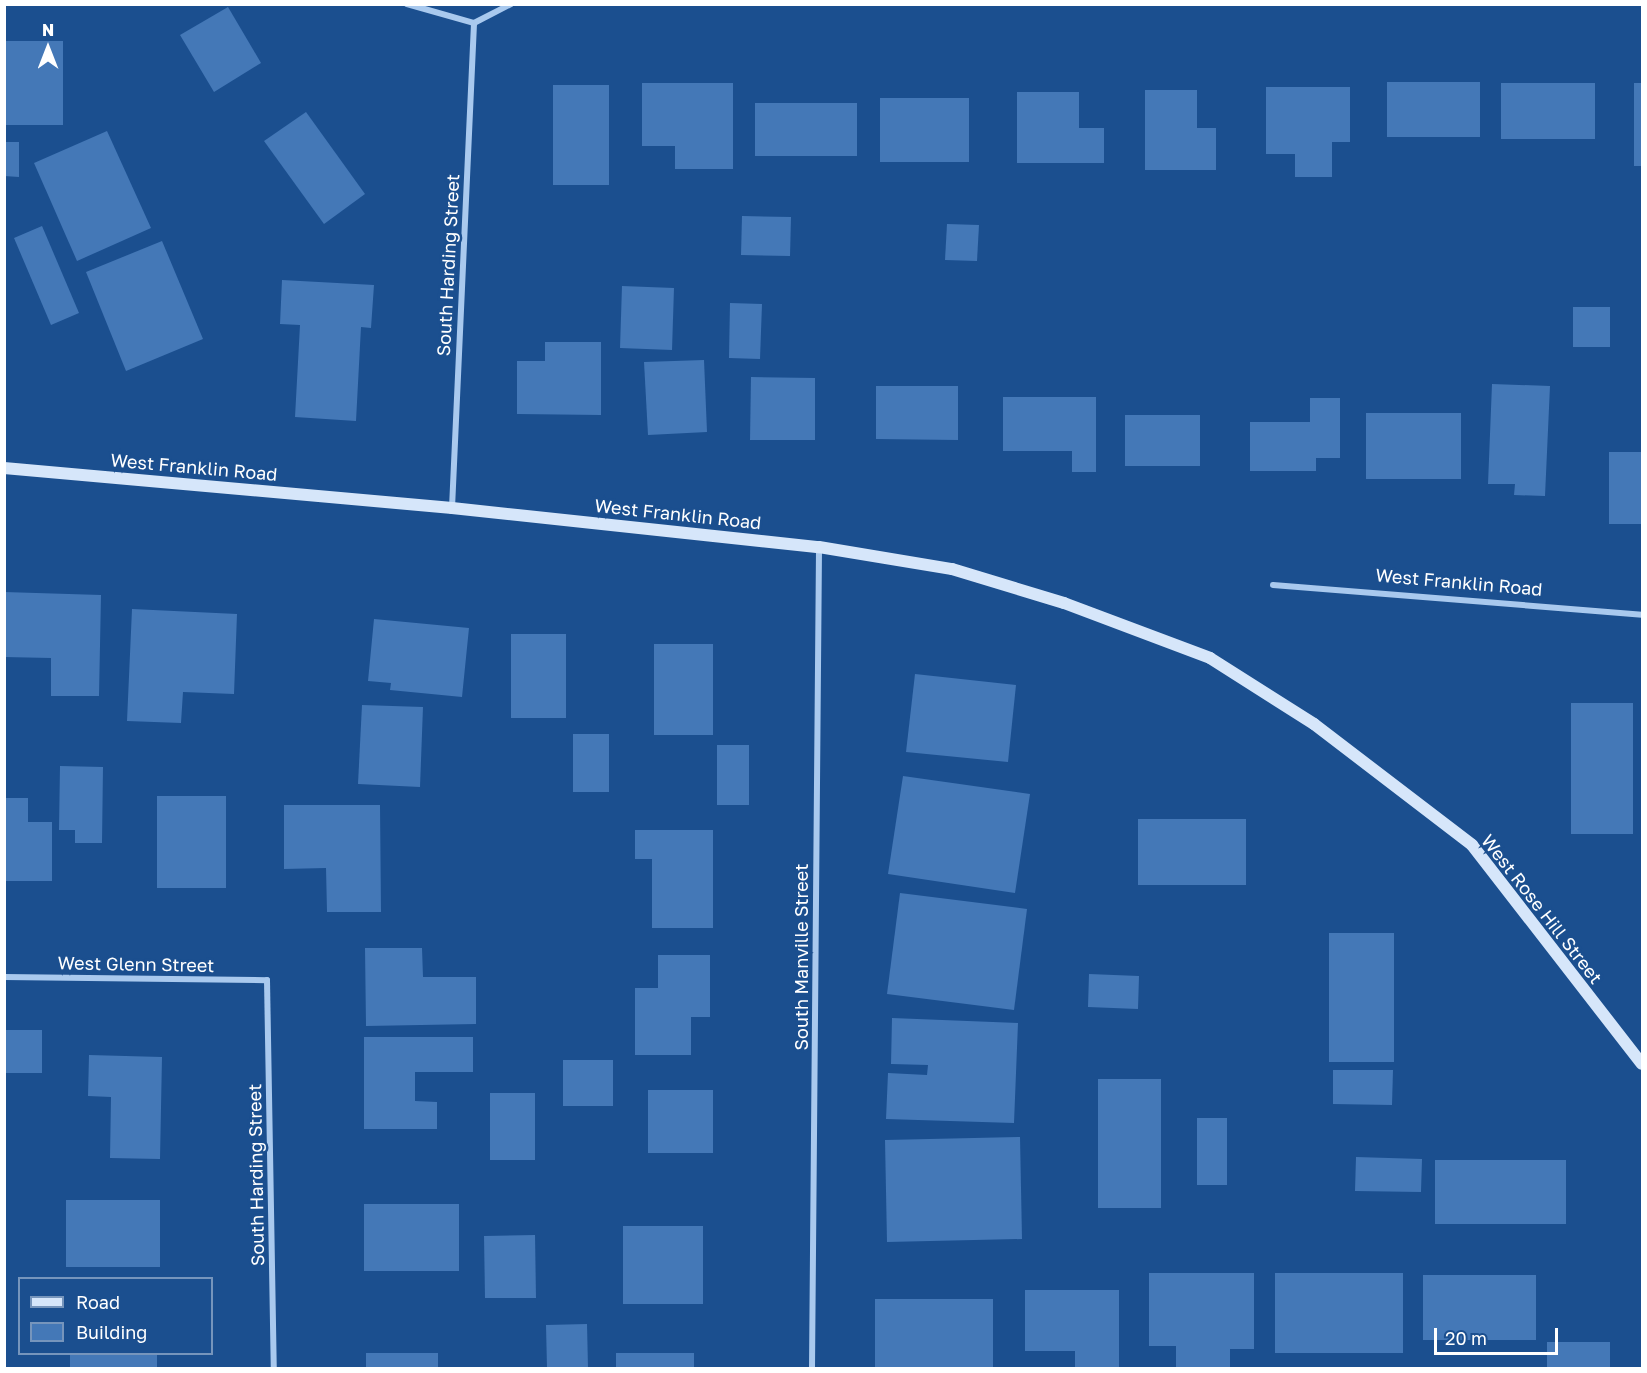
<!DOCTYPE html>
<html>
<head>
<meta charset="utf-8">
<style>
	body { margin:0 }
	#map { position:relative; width:1647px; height:1373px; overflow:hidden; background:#1b4f8f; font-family:"Golos Text",sans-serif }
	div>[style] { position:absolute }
	.building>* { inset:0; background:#4478b7 }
	.street>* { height:6px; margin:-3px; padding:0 3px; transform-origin:3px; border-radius:3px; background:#a9c9ee }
	.secondary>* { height:12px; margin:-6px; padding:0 6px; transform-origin:6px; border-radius:6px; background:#d6e6fa }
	span { translate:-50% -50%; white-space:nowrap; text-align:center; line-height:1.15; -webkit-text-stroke:5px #1b4f8f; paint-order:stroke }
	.street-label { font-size:18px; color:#fff }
	.frame { position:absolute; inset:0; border:6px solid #fff; pointer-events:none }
	.legend { position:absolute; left:18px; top:1277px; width:195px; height:78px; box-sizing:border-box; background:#1b4f8f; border:2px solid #7695bc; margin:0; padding:8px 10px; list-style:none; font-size:18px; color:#fff }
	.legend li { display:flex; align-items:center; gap:12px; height:30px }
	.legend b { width:30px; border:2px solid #7695bc }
	.north { position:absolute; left:18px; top:18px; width:60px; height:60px; -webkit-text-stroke:4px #1b4f8f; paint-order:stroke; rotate:0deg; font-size:16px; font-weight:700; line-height:24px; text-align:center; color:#fff }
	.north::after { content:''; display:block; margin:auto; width:21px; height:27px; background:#fff; clip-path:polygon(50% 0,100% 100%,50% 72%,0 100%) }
	.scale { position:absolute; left:1434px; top:1328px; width:124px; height:27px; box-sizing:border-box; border:3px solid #fff; border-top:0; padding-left:8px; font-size:18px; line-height:21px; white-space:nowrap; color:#fff; -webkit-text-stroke:4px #1b4f8f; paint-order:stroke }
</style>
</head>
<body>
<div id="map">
	<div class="building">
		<div style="clip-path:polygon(228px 7px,261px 63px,214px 92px,180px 35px)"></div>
		<div style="clip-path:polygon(4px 41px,63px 41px,63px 125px,4px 125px)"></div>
		<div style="clip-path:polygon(1387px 82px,1480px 82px,1480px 137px,1387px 137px)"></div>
		<div style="clip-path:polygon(642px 83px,733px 83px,733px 169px,675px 169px,675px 146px,642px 146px)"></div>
		<div style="clip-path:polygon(1501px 83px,1595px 83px,1595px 139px,1501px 139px)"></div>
		<div style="clip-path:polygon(1634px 83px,1642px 83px,1642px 166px,1634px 166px)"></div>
		<div style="clip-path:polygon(553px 85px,609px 85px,609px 185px,553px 185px)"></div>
		<div style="clip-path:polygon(1266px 87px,1350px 87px,1350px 142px,1332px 142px,1332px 177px,1295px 177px,1295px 154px,1266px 154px)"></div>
		<div style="clip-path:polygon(1145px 90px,1197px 90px,1197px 128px,1216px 128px,1216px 170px,1145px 170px)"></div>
		<div style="clip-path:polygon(1017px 92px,1079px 92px,1079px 128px,1104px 128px,1104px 163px,1017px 163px)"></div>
		<div style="clip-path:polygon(880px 98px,969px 98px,969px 162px,880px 162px)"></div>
		<div style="clip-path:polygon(755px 103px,857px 103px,857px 156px,755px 156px)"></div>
		<div style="clip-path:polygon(306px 112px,365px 194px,324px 224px,264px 141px)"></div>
		<div style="clip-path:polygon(107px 131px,151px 228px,77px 261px,34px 163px)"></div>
		<div style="clip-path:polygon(4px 142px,19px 142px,19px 177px,4px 176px)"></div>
		<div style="clip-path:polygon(742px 216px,791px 217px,790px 256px,741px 255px)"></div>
		<div style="clip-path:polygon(947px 224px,979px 225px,977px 261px,945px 260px)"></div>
		<div style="clip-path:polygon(42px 226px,79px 313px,51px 325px,14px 238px)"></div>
		<div style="clip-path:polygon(162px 241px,203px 339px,126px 371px,86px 272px)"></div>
		<div style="clip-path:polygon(282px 280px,374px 285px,371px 328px,361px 327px,356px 421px,295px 417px,300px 325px,280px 324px)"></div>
		<div style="clip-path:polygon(622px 286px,674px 288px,672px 350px,620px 348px)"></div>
		<div style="clip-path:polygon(730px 303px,762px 304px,760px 359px,729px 358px)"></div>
		<div style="clip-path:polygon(1573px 307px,1610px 307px,1610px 347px,1573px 347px)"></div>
		<div style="clip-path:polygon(545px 342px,601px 342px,601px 415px,517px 414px,517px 361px,545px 361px)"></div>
		<div style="clip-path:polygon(704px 360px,707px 432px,648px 435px,644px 362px)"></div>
		<div style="clip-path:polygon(751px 377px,815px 378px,815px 440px,750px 440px)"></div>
		<div style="clip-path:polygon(1492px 384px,1550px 386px,1545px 496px,1514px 495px,1515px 484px,1488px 484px)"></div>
		<div style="clip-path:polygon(876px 386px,958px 386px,958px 440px,876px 439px)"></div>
		<div style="clip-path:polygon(1003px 397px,1096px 397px,1096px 472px,1072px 472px,1072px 451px,1003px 451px)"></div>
		<div style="clip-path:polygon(1310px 398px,1340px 398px,1340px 458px,1316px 458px,1316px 471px,1250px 471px,1250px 422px,1310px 422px)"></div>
		<div style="clip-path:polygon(1366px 413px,1461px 413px,1461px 479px,1366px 479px)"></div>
		<div style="clip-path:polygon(1125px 415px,1200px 415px,1200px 466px,1125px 466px)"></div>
		<div style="clip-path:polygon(1609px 452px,1642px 452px,1642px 524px,1609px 524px)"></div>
		<div style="clip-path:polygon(4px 592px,101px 595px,99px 696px,51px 696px,51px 658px,4px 657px)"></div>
		<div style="clip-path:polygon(132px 609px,237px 614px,234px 694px,183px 692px,181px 723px,127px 721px)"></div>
		<div style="clip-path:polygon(374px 619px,469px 628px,462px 697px,390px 690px,391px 683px,368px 681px)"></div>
		<div style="clip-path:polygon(511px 634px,566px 634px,566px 718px,511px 718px)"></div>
		<div style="clip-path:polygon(654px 644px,713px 644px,713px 735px,654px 735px)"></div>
		<div style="clip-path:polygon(915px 674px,1016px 685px,1008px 762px,906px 752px)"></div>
		<div style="clip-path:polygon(1571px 703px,1633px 703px,1633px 834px,1571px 834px)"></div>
		<div style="clip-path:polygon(362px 705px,423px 707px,420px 787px,358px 784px)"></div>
		<div style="clip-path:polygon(573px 734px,609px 734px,609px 792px,573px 792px)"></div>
		<div style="clip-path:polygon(717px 745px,749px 745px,749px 805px,717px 805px)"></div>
		<div style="clip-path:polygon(60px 766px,103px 767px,102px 843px,75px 843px,75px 830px,59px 830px)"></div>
		<div style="clip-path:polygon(903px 776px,1030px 794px,1015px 893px,888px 874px)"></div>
		<div style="clip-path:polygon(157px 796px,226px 796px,226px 888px,157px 888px)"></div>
		<div style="clip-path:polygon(4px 798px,28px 798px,28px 822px,52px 822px,52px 881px,4px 881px)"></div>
		<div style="clip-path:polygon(284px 805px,380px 805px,381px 912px,327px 912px,326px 868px,284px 869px)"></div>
		<div style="clip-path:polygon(1138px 819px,1246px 819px,1246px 885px,1138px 885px)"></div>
		<div style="clip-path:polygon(635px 830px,713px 830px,713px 928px,652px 928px,652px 859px,635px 859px)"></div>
		<div style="clip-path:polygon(900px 893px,1027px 909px,1014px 1010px,887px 994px)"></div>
		<div style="clip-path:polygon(1329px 933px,1394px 933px,1394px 1062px,1329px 1062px)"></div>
		<div style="clip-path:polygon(365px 948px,422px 948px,423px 977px,476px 977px,476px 1024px,366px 1026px)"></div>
		<div style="clip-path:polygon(658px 955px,710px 955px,710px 1017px,691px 1017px,691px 1055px,635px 1055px,635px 988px,658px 988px)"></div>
		<div style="clip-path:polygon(1089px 974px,1139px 976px,1138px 1009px,1088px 1007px)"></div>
		<div style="clip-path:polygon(892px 1018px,1018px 1023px,1014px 1123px,886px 1119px,888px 1073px,927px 1075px,928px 1065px,891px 1064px)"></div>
		<div style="clip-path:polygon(4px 1030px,42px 1030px,42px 1073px,4px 1073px)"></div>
		<div style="clip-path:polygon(364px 1037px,473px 1037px,473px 1072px,415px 1072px,415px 1101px,437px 1102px,437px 1129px,364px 1129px)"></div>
		<div style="clip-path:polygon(89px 1055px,162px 1057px,160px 1159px,110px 1158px,111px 1097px,88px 1096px)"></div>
		<div style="clip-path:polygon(563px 1060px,613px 1060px,613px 1106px,563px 1106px)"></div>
		<div style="clip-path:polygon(1333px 1070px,1393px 1070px,1392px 1105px,1333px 1104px)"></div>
		<div style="clip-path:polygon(1098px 1079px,1161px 1079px,1161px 1208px,1098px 1208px)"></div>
		<div style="clip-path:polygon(648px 1090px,713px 1090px,713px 1153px,648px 1153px)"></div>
		<div style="clip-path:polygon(490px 1093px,535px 1093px,535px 1160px,490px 1160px)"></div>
		<div style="clip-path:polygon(1197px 1118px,1227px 1118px,1227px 1185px,1197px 1185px)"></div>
		<div style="clip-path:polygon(1020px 1137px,1022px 1239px,887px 1242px,885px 1140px)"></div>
		<div style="clip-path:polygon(1356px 1157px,1422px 1159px,1421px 1192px,1355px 1191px)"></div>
		<div style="clip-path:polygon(1435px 1160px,1566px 1160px,1566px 1224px,1435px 1224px)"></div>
		<div style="clip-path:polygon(66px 1200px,160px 1200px,160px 1267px,66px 1267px)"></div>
		<div style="clip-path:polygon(364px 1204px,459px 1204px,459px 1271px,364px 1271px)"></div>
		<div style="clip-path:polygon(623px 1226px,703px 1226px,703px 1304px,623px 1304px)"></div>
		<div style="clip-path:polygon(535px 1235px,536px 1298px,485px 1298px,484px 1236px)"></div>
		<div style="clip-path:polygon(1149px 1273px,1254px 1273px,1254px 1349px,1230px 1349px,1230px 1368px,1176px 1368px,1176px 1346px,1149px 1346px)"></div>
		<div style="clip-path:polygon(1275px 1273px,1403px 1273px,1403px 1353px,1275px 1353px)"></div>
		<div style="clip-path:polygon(1423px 1275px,1536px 1275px,1536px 1340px,1423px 1340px)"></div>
		<div style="clip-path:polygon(1025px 1290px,1119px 1290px,1119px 1368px,1075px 1368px,1075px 1351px,1025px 1351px)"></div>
		<div style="clip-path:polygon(875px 1299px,993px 1299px,993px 1368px,875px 1368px)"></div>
		<div style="clip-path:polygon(587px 1324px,588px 1368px,547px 1368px,546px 1325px)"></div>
		<div style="clip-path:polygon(1547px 1342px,1610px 1342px,1610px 1368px,1547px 1368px)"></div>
		<div style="clip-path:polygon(366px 1353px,438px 1353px,438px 1368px,366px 1368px)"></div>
		<div style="clip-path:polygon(616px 1353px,694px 1353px,694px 1368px,616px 1368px)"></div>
		<div style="clip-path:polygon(70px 1354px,157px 1354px,157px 1368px,70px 1368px)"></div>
	</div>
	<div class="street">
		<div style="left:407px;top:4px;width:70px;rotate:15.8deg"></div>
		<div style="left:474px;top:23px;width:42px;rotate:-27.2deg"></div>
		<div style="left:452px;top:508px;width:485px;rotate:-87.4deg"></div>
		<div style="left:1273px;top:585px;width:370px;rotate:4.6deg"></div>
		<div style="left:4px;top:977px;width:263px;rotate:0.7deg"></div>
		<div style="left:267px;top:980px;width:388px;rotate:89deg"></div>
		<div style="left:812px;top:1368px;width:821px;rotate:-89.51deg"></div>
	</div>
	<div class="secondary">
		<div style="left:4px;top:468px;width:450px;rotate:5.1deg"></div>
		<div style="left:452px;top:508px;width:369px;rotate:6.1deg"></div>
		<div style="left:819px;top:547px;width:135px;rotate:9.4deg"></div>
		<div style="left:952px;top:569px;width:117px;rotate:16.9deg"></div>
		<div style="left:1064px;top:603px;width:156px;rotate:20.6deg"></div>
		<div style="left:1210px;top:658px;width:123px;rotate:32.4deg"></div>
		<div style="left:1314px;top:724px;width:199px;rotate:37.4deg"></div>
		<div style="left:1472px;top:845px;width:277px;rotate:52.2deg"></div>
	</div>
	<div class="street-label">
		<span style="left:448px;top:265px;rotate:-87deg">South Harding Street</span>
		<span style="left:194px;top:467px;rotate:5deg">West Franklin Road</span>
		<span style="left:678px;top:514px;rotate:6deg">West Franklin Road</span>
		<span style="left:1459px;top:582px;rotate:5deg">West Franklin Road</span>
		<span style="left:1542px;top:909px;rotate:52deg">West Rose Hill Street</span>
		<span style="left:801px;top:957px;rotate:-90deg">South Manville Street</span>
		<span style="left:136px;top:964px;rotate:1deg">West Glenn Street</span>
		<span style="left:256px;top:1175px;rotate:-91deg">South Harding Street</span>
	</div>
	<div class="frame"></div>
	<ul class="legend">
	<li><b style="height:8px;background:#d6e6fa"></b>Road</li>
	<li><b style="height:16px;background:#4478b7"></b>Building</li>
	</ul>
	<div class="north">N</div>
	<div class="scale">20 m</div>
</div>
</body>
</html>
